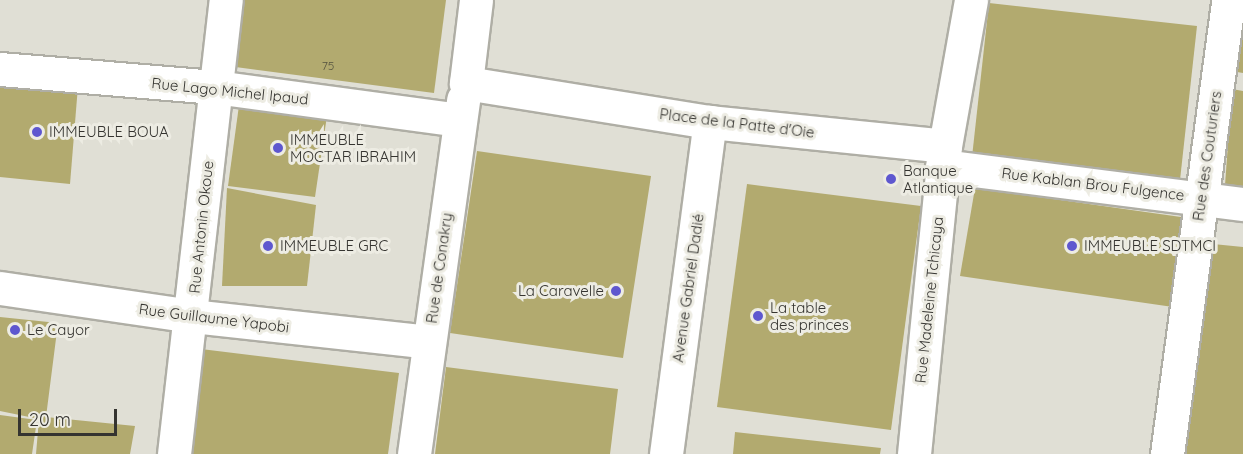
<!DOCTYPE html>
<html>
<head>
<meta charset="utf-8">
<style>
	body { margin:0 }
	#map { position:relative; width:1243px; height:454px; overflow:hidden; background:#e0dfd5; font-family:Quicksand,sans-serif }
	div>[style] { position:absolute }
	.building>* { inset:0; background:#b2aa6f }
	.roads { filter:drop-shadow(2px 0 #afaea5) drop-shadow(-2px 0 #afaea5) drop-shadow(0 2px #afaea5) drop-shadow(0 -2px #afaea5) }
	.minor>* { height:33px; margin:-16.5px; padding:0 16.5px; transform-origin:16.5px; border-radius:16.5px; background:#fff }
	.tertiary>* { height:33px; margin:-16.5px; padding:0 16.5px; transform-origin:16.5px; border-radius:16.5px; background:#fff }
	.dots>* { width:16px; height:16px; translate:-50% -50%; box-sizing:border-box; border:3px solid #edece3; border-radius:50% }
	span { translate:-50% -50%; white-space:nowrap; text-align:center; line-height:1.15; -webkit-text-stroke:6px #edece3; paint-order:stroke }
	.number-label { font-size:12px; color:#545240 }
	.number-label span { -webkit-text-stroke-width:0 }
	.street-label { font-size:15px; color:#353430 }
	.poi-label { font-size:15px; color:#353430 }
	.left { translate:0 -50%; text-align:left }
	.right { translate:-100% -50%; text-align:right }
	.scale { position:absolute; left:18px; top:409px; width:99px; height:27px; box-sizing:border-box; border:3px solid #353430; border-top:0; padding-left:8px; font-size:18px; line-height:21px; white-space:nowrap; color:#353430; -webkit-text-stroke:4px #edece3; paint-order:stroke }
</style>
</head>
<body>
<div id="map">
	<div class="building">
		<div style="clip-path:polygon(237px 0,446px 0,434px 93px,228px 66px)"></div>
		<div style="clip-path:polygon(989px 3px,1197px 26px,1180px 180px,972px 157px)"></div>
		<div style="clip-path:polygon(1242px 40px,1243px 40px,1243px 73px,1237px 72px)"></div>
		<div style="clip-path:polygon(0 79px,78px 86px,70px 184px,0 177px)"></div>
		<div style="clip-path:polygon(1232px 89px,1243px 91px,1243px 188px,1225px 185px)"></div>
		<div style="clip-path:polygon(240px 98px,328px 109px,315px 197px,228px 186px)"></div>
		<div style="clip-path:polygon(477px 151px,651px 176px,623px 358px,450px 333px)"></div>
		<div style="clip-path:polygon(747px 184px,921px 206px,891px 430px,717px 407px)"></div>
		<div style="clip-path:polygon(227px 188px,316px 205px,307px 286px,222px 286px)"></div>
		<div style="clip-path:polygon(975px 188px,1181px 217px,1173px 307px,960px 276px)"></div>
		<div style="clip-path:polygon(1213px 244px,1243px 247px,1243px 454px,1186px 454px)"></div>
		<div style="clip-path:polygon(0 317px,58px 323px,46px 417px,135px 426px,130px 454px,36px 454px,39px 419px,0 411px)"></div>
		<div style="clip-path:polygon(201px 349px,399px 373px,388px 454px,187px 454px)"></div>
		<div style="clip-path:polygon(446px 367px,618px 389px,610px 454px,435px 454px)"></div>
		<div style="clip-path:polygon(0 415px,37px 420px,32px 454px,0 454px)"></div>
		<div style="clip-path:polygon(735px 432px,881px 448px,880px 454px,733px 454px)"></div>
	</div>
	<div class="roads">
		<div class="minor">
			<div style="left:0;top:69px;width:217px;rotate:4.8deg"></div>
			<div style="left:216px;top:87px;width:245px;rotate:7.7deg"></div>
			<div style="left:942px;top:166px;width:303px;rotate:7.2deg"></div>
			<div style="left:0;top:288px;width:193px;rotate:8.3deg"></div>
			<div style="left:191px;top:316px;width:239px;rotate:6.2deg"></div>
			<div style="left:174px;top:454px;width:457px;rotate:-83.5deg"></div>
			<div style="left:414px;top:454px;width:358px;rotate:-82.1deg"></div>
			<div style="left:914px;top:454px;width:310px;rotate:-84.3deg"></div>
			<div style="left:1167px;top:454px;width:458px;rotate:-82.3deg"></div>
		</div>
		<div class="tertiary">
			<div style="left:476px;top:0;width:84px;rotate:96.9deg"></div>
			<div style="left:466px;top:83px;width:247px;rotate:9.1deg"></div>
			<div style="left:710px;top:122px;width:236px;rotate:5.8deg"></div>
			<div style="left:945px;top:146px;width:148px;rotate:-79.9deg"></div>
			<div style="left:666px;top:454px;width:335px;rotate:-82.5deg"></div>
		</div>
	</div>
	<div class="dots">
		<div style="left:37px;top:132px;background:#5e57cf"></div>
		<div style="left:278px;top:148px;background:#5e57cf"></div>
		<div style="left:891px;top:179px;background:#5e57cf"></div>
		<div style="left:268px;top:246px;background:#5e57cf"></div>
		<div style="left:1072px;top:246px;background:#5e57cf"></div>
		<div style="left:616px;top:291px;background:#5e57cf"></div>
		<div style="left:758px;top:316px;background:#5e57cf"></div>
		<div style="left:15px;top:330px;background:#5e57cf"></div>
	</div>
	<div class="number-label">
		<span style="left:328px;top:66px">75</span>
	</div>
	<div class="street-label">
		<span style="left:230px;top:91px;rotate:6deg">Rue Lago Michel Ipaud</span>
		<span style="left:737px;top:123px;rotate:7deg">Place de la Patte d'Oie</span>
		<span style="left:1207px;top:156px;rotate:-82deg">Rue des Couturiers</span>
		<span style="left:1093px;top:184px;rotate:7deg">Rue Kablan Brou Fulgence</span>
		<span style="left:201px;top:227px;rotate:-84deg">Rue Antonin Okoue</span>
		<span style="left:439px;top:268px;rotate:-82deg">Rue de Conakry</span>
		<span style="left:688px;top:288px;rotate:-82deg">Avenue Gabriel Dadié</span>
		<span style="left:929px;top:300px;rotate:-84deg">Rue Madeleine Tchicaya</span>
		<span style="left:214px;top:318px;rotate:7deg">Rue Guillaume Yapobi</span>
	</div>
	<div class="poi-label">
		<span class="left" style="left:49px;top:132px">IMMEUBLE BOUA</span>
		<span class="left" style="left:290px;top:148px">IMMEUBLE<br>MOCTAR IBRAHIM</span>
		<span class="left" style="left:903px;top:179px">Banque<br>Atlantique</span>
		<span class="left" style="left:280px;top:246px">IMMEUBLE GRC</span>
		<span class="left" style="left:1084px;top:246px">IMMEUBLE SDTMCI</span>
		<span class="right" style="left:604px;top:291px">La Caravelle</span>
		<span class="left" style="left:770px;top:316px">La table<br>des princes</span>
		<span class="left" style="left:27px;top:330px">Le Cayor</span>
	</div>
	<div class="scale">20 m</div>
</div>
</body>
</html>
